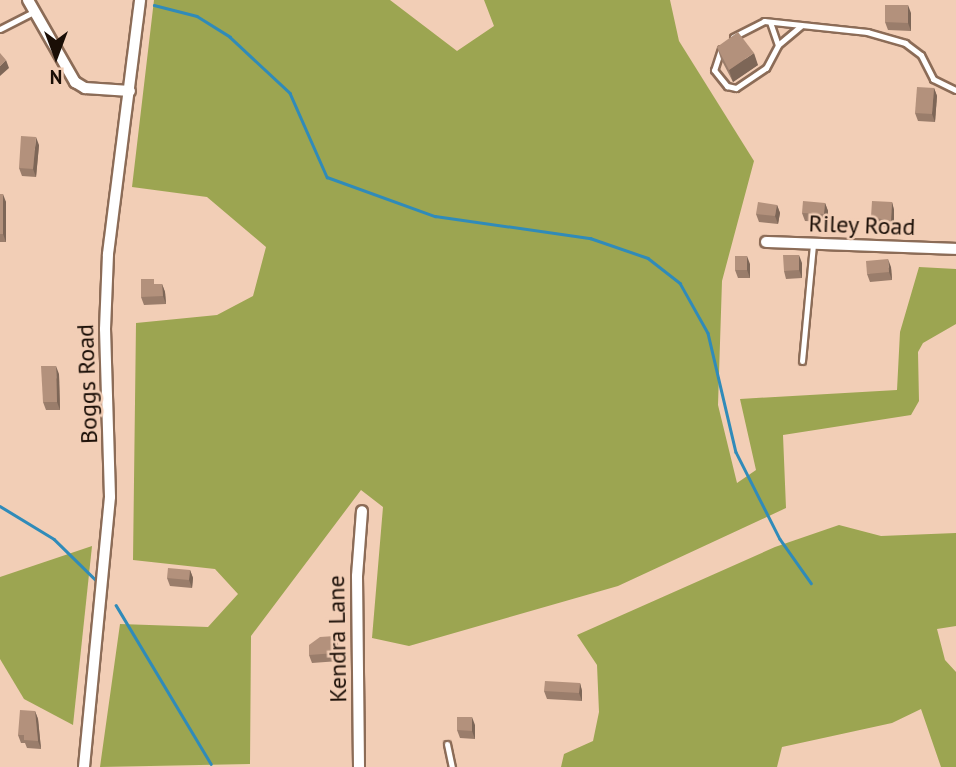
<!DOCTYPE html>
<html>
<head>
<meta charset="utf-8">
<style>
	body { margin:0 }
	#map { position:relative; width:956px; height:767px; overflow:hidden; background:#f2ceb6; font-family:"PT Sans",sans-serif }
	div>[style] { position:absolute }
	.forest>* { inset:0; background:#9ca551 }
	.stream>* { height:2.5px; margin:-1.25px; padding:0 1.25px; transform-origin:1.25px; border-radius:1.25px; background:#308bb9 }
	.roads { filter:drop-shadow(2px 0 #8c6c57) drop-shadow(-2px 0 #8c6c57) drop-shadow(0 2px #8c6c57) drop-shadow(0 -2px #8c6c57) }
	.service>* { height:5px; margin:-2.5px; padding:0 2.5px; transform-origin:2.5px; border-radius:2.5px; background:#fff }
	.minor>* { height:10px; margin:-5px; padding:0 5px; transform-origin:5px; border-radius:5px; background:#fff }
	.wall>* { inset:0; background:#9a7d6b }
	.shaded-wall>* { inset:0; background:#7d6657 }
	.building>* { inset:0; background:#b3917c }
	span { translate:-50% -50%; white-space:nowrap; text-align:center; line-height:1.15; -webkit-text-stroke:5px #f2ceb6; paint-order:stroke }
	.street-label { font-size:24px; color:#1a0e06 }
	.north { position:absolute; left:21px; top:21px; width:70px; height:70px; -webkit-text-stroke:5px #f2ceb6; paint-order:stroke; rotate:180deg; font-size:19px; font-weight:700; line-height:28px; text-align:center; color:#1a0e06 }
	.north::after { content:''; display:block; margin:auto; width:24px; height:32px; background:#1a0e06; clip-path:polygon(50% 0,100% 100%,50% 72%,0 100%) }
</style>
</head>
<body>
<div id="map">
	<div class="forest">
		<div style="clip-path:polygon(154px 0,390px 0,457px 51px,494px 26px,484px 0,670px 0,679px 41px,754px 161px,722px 281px,718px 405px,737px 483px,756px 470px,740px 399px,897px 390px,900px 332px,919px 267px,956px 269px,956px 324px,923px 343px,918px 352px,919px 401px,911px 415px,783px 435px,786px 508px,618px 586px,409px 646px,372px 638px,383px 507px,361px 490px,251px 636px,250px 764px,100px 767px,120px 624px,208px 627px,238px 594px,215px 569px,133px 560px,136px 323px,217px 315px,253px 296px,266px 247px,207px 197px,132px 187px)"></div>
		<div style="clip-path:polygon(839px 525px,881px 536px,956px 533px,956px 626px,937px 629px,945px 660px,956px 672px,956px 767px,941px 767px,921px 709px,892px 723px,782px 747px,777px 767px,561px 767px,564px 754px,593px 741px,599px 712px,597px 665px,577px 635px,775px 547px)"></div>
		<div style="clip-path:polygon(92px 546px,73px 725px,24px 699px,0 659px,0 577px)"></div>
	</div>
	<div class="stream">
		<div style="left:154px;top:5px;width:44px;rotate:14.3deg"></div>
		<div style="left:197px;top:16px;width:39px;rotate:32deg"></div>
		<div style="left:230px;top:37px;width:82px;rotate:43deg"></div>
		<div style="left:290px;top:93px;width:92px;rotate:66.2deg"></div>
		<div style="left:327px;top:177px;width:115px;rotate:19.9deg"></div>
		<div style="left:435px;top:216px;width:157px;rotate:8.1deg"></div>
		<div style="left:590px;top:238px;width:61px;rotate:19deg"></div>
		<div style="left:648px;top:258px;width:41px;rotate:38deg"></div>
		<div style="left:680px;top:283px;width:57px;rotate:60.8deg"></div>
		<div style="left:708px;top:333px;width:122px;rotate:76.8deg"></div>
		<div style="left:736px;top:452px;width:97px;rotate:63.2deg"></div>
		<div style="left:780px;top:539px;width:54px;rotate:54.8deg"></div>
		<div style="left:0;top:506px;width:63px;rotate:31.4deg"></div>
		<div style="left:54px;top:539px;width:63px;rotate:44.4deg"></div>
		<div style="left:116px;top:605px;width:185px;rotate:59.1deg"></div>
	</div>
	<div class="roads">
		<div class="service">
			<div style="left:770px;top:22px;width:24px;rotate:71deg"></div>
			<div style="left:0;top:29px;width:38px;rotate:-27deg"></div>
			<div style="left:733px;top:37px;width:35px;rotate:-27deg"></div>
			<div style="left:764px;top:21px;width:104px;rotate:6.1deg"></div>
			<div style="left:867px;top:32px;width:40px;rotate:16deg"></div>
			<div style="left:905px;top:43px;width:20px;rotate:37deg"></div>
			<div style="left:921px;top:55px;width:27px;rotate:63deg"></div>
			<div style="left:933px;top:79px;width:25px;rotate:26deg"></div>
			<div style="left:721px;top:49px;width:22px;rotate:108deg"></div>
			<div style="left:714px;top:70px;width:21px;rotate:51deg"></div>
			<div style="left:727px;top:86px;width:9px;rotate:13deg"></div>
			<div style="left:736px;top:88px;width:36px;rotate:-34deg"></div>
			<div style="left:766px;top:68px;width:26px;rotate:-62deg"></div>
			<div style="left:778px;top:45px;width:30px;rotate:-40deg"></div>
			<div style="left:802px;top:361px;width:118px;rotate:-84.6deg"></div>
			<div style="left:447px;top:744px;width:24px;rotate:78deg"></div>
		</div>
		<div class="minor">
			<div style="left:28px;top:0;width:95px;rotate:60.2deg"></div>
			<div style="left:75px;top:82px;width:12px;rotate:31deg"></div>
			<div style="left:85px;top:88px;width:45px;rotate:3.8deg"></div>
			<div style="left:766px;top:242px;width:190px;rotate:2.1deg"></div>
			<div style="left:84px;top:767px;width:271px;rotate:-84.5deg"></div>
			<div style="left:110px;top:497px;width:168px;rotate:-91.7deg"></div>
			<div style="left:105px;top:329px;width:75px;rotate:-87.7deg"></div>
			<div style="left:108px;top:254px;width:256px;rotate:-82.8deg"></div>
			<div style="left:359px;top:767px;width:191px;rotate:-90.6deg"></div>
			<div style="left:357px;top:576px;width:65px;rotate:-85.6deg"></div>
		</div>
	</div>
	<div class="wall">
		<div style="clip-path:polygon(911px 13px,911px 31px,888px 30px,885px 22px)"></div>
		<div style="clip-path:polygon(717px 47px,758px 65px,733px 82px,721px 59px)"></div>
		<div style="clip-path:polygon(934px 88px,937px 96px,935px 122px,918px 121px,915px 113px)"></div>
		<div style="clip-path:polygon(39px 145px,36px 177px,22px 176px,19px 168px)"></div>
		<div style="clip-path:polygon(0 194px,6px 202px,6px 242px,0 242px)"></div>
		<div style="clip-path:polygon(892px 202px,894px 210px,894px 229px,874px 225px,871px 217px)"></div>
		<div style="clip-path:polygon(825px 203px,828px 211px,827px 222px,805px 221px,802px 213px)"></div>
		<div style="clip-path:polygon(777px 205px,780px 213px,778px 224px,759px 222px,756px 214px)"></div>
		<div style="clip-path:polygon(802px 263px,802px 278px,786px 279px,784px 271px)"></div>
		<div style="clip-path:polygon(750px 264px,750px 278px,738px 278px,735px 270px)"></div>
		<div style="clip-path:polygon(891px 267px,892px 280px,870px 282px,867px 274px)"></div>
		<div style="clip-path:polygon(156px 284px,162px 284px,165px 292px,166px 304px,144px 305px,141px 297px)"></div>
		<div style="clip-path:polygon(59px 374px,60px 410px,46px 410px,43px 402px)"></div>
		<div style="clip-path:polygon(190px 570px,193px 578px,192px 588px,170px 586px,167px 578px)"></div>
		<div style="clip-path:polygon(335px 636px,338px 644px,339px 661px,312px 663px,309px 655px)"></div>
		<div style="clip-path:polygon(580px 683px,582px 691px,582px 701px,547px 699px,544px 691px)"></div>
		<div style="clip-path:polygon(35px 711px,38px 719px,41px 749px,27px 748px,25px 743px,21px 743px,18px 735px)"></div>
		<div style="clip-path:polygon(475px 725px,475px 739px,460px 738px,457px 730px)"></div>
	</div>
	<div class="shaded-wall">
		<div style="clip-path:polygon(908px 5px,911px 13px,911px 31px,908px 23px)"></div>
		<div style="clip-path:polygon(754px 53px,758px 65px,733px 82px,729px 70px)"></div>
		<div style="clip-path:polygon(6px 60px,9px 68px,0 76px,0 66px)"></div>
		<div style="clip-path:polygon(934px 88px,937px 96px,935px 122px,932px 114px)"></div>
		<div style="clip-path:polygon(36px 137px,39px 145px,36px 177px,33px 169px)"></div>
		<div style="clip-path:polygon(3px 194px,6px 202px,6px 242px,3px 234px)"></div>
		<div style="clip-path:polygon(892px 202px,894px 210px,894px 229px,891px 221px)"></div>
		<div style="clip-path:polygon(825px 203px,828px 211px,827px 222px,824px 214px)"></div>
		<div style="clip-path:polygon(777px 205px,780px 213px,778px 224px,775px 216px)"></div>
		<div style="clip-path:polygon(799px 255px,802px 263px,802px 278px,799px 270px)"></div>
		<div style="clip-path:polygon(747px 256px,750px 264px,750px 278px,747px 270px)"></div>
		<div style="clip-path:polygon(888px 259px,891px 267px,892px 280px,889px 272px)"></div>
		<div style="clip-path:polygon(162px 284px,165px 292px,166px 304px,163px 296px)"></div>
		<div style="clip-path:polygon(56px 366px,59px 374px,60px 410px,57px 402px)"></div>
		<div style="clip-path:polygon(190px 570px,193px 578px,192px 588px,189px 580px)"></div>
		<div style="clip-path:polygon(335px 636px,338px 644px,339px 661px,336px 653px)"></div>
		<div style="clip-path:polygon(580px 683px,582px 691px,582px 701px,579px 693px)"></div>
		<div style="clip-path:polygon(35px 711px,38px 719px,41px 749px,38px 741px)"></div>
		<div style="clip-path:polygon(472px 717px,475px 725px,475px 739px,472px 731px)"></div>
	</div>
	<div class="building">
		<div style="clip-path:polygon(885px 5px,908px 5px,908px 23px,885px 22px)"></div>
		<div style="clip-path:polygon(738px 32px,754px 53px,729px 70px,717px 47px)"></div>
		<div style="clip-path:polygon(0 53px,6px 60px,0 66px)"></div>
		<div style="clip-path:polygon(917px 87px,934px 88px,932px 114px,915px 113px)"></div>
		<div style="clip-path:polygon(21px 136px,36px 137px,33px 169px,19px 168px)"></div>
		<div style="clip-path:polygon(0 194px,3px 194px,3px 234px,0 234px)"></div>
		<div style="clip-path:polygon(803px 201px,825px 203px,824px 214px,802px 213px)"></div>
		<div style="clip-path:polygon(872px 201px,892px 202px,891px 221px,871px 217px)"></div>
		<div style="clip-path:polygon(758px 202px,777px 205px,775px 216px,756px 214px)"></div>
		<div style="clip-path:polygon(783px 255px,799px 255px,799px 270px,784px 271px)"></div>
		<div style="clip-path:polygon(735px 256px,747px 256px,747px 270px,735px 270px)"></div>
		<div style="clip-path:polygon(888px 259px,889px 272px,867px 274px,866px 261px)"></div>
		<div style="clip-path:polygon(141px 279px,154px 279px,154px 284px,162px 284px,163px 296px,141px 297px)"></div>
		<div style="clip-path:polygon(41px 366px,56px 366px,57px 402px,43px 402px)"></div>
		<div style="clip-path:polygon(168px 568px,190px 570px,189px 580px,167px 578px)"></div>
		<div style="clip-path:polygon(335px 636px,336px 653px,309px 655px,309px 645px,320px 637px)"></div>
		<div style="clip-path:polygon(545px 681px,580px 683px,579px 693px,544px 691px)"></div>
		<div style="clip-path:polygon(20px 710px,35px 711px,38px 741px,24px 740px,24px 735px,18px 735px)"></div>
		<div style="clip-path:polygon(457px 717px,472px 717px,472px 731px,457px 730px)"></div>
	</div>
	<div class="street-label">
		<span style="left:862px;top:225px;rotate:2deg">Riley Road</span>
		<span style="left:87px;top:384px;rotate:-92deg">Boggs Road</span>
		<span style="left:337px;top:639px;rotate:-91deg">Kendra Lane</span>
	</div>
	<div class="north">N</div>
</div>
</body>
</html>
